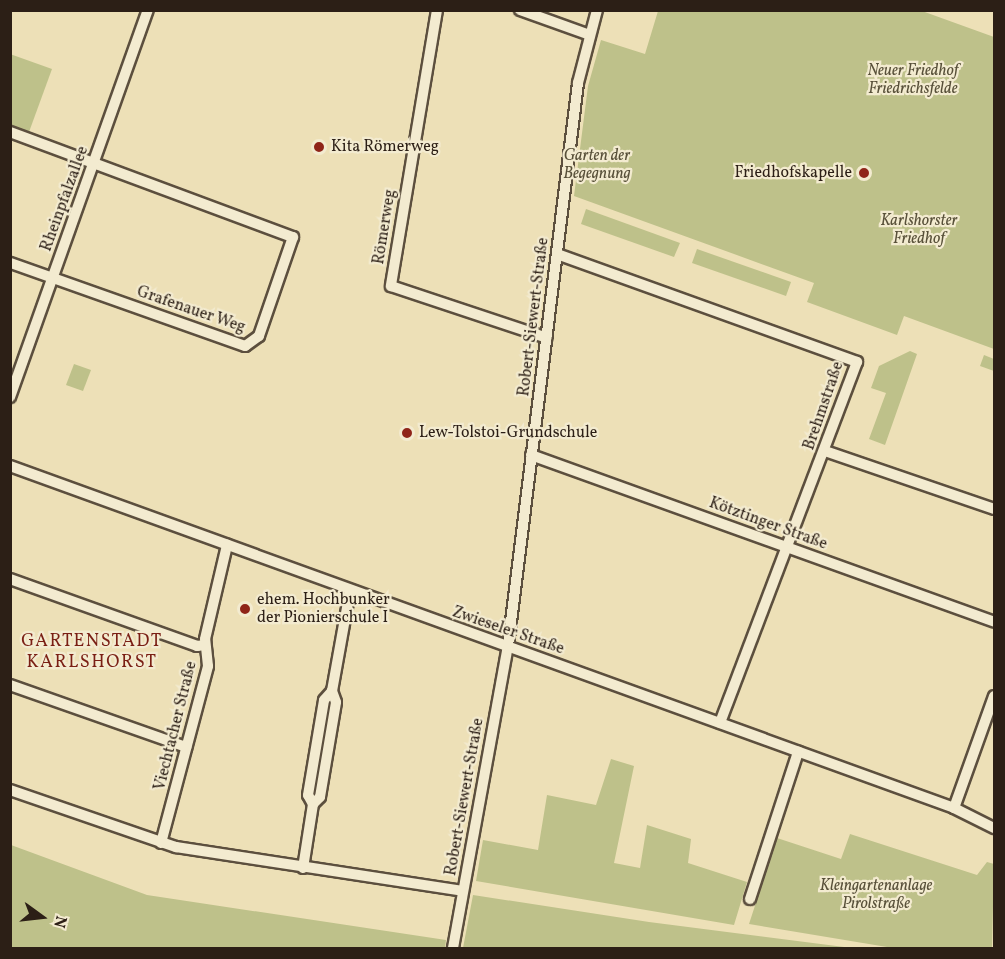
<!DOCTYPE html>
<html>
<head>
<meta charset="utf-8">
<style>
	body { margin:0 }
	#map { position:relative; width:1005px; height:959px; overflow:hidden; background:#ede0b7; font-family:Vollkorn,serif }
	div>[style] { position:absolute }
	.green>* { inset:0; background:#bec18a }
	.roads { filter:drop-shadow(2px 0 #5c4f3e) drop-shadow(-2px 0 #5c4f3e) drop-shadow(0 2px #5c4f3e) drop-shadow(0 -2px #5c4f3e) }
	.minor>* { height:10px; margin:-5px; padding:0 5px; transform-origin:5px; border-radius:5px; background:#f3ebd0 }
	.dots>* { width:16px; height:16px; translate:-50% -50%; box-sizing:border-box; border:3px solid #f3ebd0; border-radius:50% }
	span { translate:-50% -50%; white-space:nowrap; text-align:center; line-height:1.15; -webkit-text-stroke:4.5px #f3ebd0; paint-order:stroke }
	.park-label { font-size:16px; color:#585039; font-style:italic }
	.poi-label { font-size:16px; color:#2c1f16 }
	.left { translate:0 -50%; text-align:left }
	.right { translate:-100% -50%; text-align:right }
	.street-label { font-size:16px; color:#2c1f16 }
	.neighbourhood-label { font-size:18px; color:#7a1f14; letter-spacing:1.5px }
	.frame { position:absolute; inset:0; border:12px solid #2c1f16; pointer-events:none }
	.north { position:absolute; left:12px; top:887px; width:60px; height:60px; -webkit-text-stroke:4px #f3ebd0; paint-order:stroke; rotate:105deg; font-size:16px; font-weight:700; line-height:24px; text-align:center; color:#2c1f16 }
	.north::after { content:''; display:block; margin:auto; width:21px; height:27px; background:#2c1f16; clip-path:polygon(50% 0,100% 100%,50% 72%,0 100%) }
</style>
</head>
<body>
<div id="map">
	<div class="green">
		<div style="clip-path:polygon(658px 11px,922px 11px,994px 37px,994px 349px,904px 316px,897px 335px,807px 302px,814px 283px,574px 196px,588px 86px,601px 40px,645px 54px)"></div>
		<div style="clip-path:polygon(10px 54px,52px 69px,29px 132px,11px 125px)"></div>
		<div style="clip-path:polygon(586px 209px,680px 243px,674px 257px,581px 224px)"></div>
		<div style="clip-path:polygon(697px 249px,791px 282px,786px 296px,692px 263px)"></div>
		<div style="clip-path:polygon(910px 351px,917px 354px,885px 445px,869px 439px,886px 393px,871px 388px,879px 366px)"></div>
		<div style="clip-path:polygon(984px 355px,994px 359px,994px 371px,980px 366px)"></div>
		<div style="clip-path:polygon(74px 364px,91px 370px,83px 391px,66px 385px)"></div>
		<div style="clip-path:polygon(327px 704px,332px 704px,318px 793px,312px 792px)"></div>
		<div style="clip-path:polygon(611px 759px,634px 766px,614px 863px,640px 868px,647px 825px,691px 839px,688px 863px,747px 882px,734px 925px,476px 881px,483px 840px,538px 850px,547px 795px,596px 805px)"></div>
		<div style="clip-path:polygon(850px 834px,977px 875px,987px 862px,994px 864px,992px 948px,893px 948px,749px 924px,777px 838px,841px 859px)"></div>
		<div style="clip-path:polygon(11px 845px,147px 895px,446px 940px,445px 948px,11px 948px)"></div>
		<div style="clip-path:polygon(473px 895px,649px 922px,852px 948px,463px 948px)"></div>
	</div>
	<div class="roads">
		<div class="minor">
			<div style="left:437px;top:10px;width:280px;rotate:99.5deg"></div>
			<div style="left:391px;top:286px;width:164px;rotate:18.4deg"></div>
			<div style="left:520px;top:10px;width:74px;rotate:19.7deg"></div>
			<div style="left:10px;top:132px;width:302px;rotate:20.4deg"></div>
			<div style="left:293px;top:237px;width:105px;rotate:109deg"></div>
			<div style="left:259px;top:336px;width:17px;rotate:144deg"></div>
			<div style="left:245px;top:346px;width:249px;rotate:-160.5deg"></div>
			<div style="left:557px;top:254px;width:319px;rotate:19.8deg"></div>
			<div style="left:857px;top:362px;width:386px;rotate:110.8deg"></div>
			<div style="left:10px;top:397px;width:411px;rotate:-70.4deg"></div>
			<div style="left:825px;top:451px;width:179px;rotate:18.9deg"></div>
			<div style="left:531px;top:455px;width:492px;rotate:19.8deg"></div>
			<div style="left:10px;top:466px;width:1004px;rotate:19.91deg"></div>
			<div style="left:954px;top:808px;width:45px;rotate:26.6deg"></div>
			<div style="left:10px;top:579px;width:199px;rotate:19.7deg"></div>
			<div style="left:197px;top:646px;width:8px;rotate:-7deg"></div>
			<div style="left:10px;top:685px;width:187px;rotate:19.4deg"></div>
			<div style="left:10px;top:790px;width:176px;rotate:19deg"></div>
			<div style="left:176px;top:847px;width:290px;rotate:8.7deg"></div>
			<div style="left:313px;top:804px;width:10px;rotate:-45deg"></div>
			<div style="left:320px;top:797px;width:96px;rotate:-80.4deg"></div>
			<div style="left:336px;top:702px;width:12px;rotate:-110deg"></div>
			<div style="left:332px;top:691px;width:102px;rotate:-79.8deg"></div>
			<div style="left:954px;top:808px;width:119px;rotate:-70.3deg"></div>
			<div style="left:161px;top:843px;width:183px;rotate:-75.1deg"></div>
			<div style="left:208px;top:666px;width:27px;rotate:-96deg"></div>
			<div style="left:205px;top:639px;width:97px;rotate:-76.8deg"></div>
			<div style="left:303px;top:868px;width:65px;rotate:-81.1deg"></div>
			<div style="left:313px;top:804px;width:10px;rotate:-119deg"></div>
			<div style="left:308px;top:795px;width:96px;rotate:-80.4deg"></div>
			<div style="left:324px;top:700px;width:12px;rotate:-48deg"></div>
			<div style="left:750px;top:899px;width:155px;rotate:-71.9deg"></div>
			<div style="left:453px;top:948px;width:307px;rotate:-79.7deg"></div>
			<div style="left:508px;top:646px;width:567px;rotate:-82.91deg"></div>
			<div style="left:578px;top:83px;width:75px;rotate:-75.4deg"></div>
		</div>
	</div>
	<div class="dots">
		<div style="left:319px;top:147px;background:#8f2418"></div>
		<div style="left:864px;top:173px;background:#8f2418"></div>
		<div style="left:407px;top:433px;background:#8f2418"></div>
		<div style="left:245px;top:609px;background:#8f2418"></div>
	</div>
	<div class="park-label">
		<span style="left:913px;top:80px">Neuer Friedhof<br>Friedrichsfelde</span>
		<span style="left:597px;top:165px">Garten der<br>Begegnung</span>
		<span style="left:919px;top:230px">Karlshorster<br>Friedhof</span>
		<span style="left:876px;top:895px">Kleingartenanlage<br>Pirolstraße</span>
	</div>
	<div class="poi-label">
		<span class="left" style="left:331px;top:147px">Kita Römerweg</span>
		<span class="right" style="left:852px;top:173px">Friedhofskapelle</span>
		<span class="left" style="left:419px;top:433px">Lew-Tolstoi-Grundschule</span>
		<span class="left" style="left:257px;top:609px">ehem. Hochbunker<br>der Pionierschule I</span>
	</div>
	<div class="street-label">
		<span style="left:65px;top:199px;rotate:-70deg">Rheinpfalzallee</span>
		<span style="left:385px;top:227px;rotate:-81deg">Römerweg</span>
		<span style="left:191px;top:310px;rotate:19deg">Grafenauer Weg</span>
		<span style="left:534px;top:317px;rotate:-83deg">Robert-Siewert-Straße</span>
		<span style="left:824px;top:406px;rotate:-71deg">Brehmstraße</span>
		<span style="left:768px;top:524px;rotate:20deg">Kötztinger Straße</span>
		<span style="left:508px;top:631px;rotate:19deg">Zwieseler Straße</span>
		<span style="left:176px;top:726px;rotate:-76deg">Viechtacher Straße</span>
		<span style="left:465px;top:797px;rotate:-80deg">Robert-Siewert-Straße</span>
	</div>
	<div class="neighbourhood-label">
		<span style="left:92px;top:653px">GARTENSTADT<br>KARLSHORST</span>
	</div>
	<div class="frame"></div>
	<div class="north">N</div>
</div>
</body>
</html>
